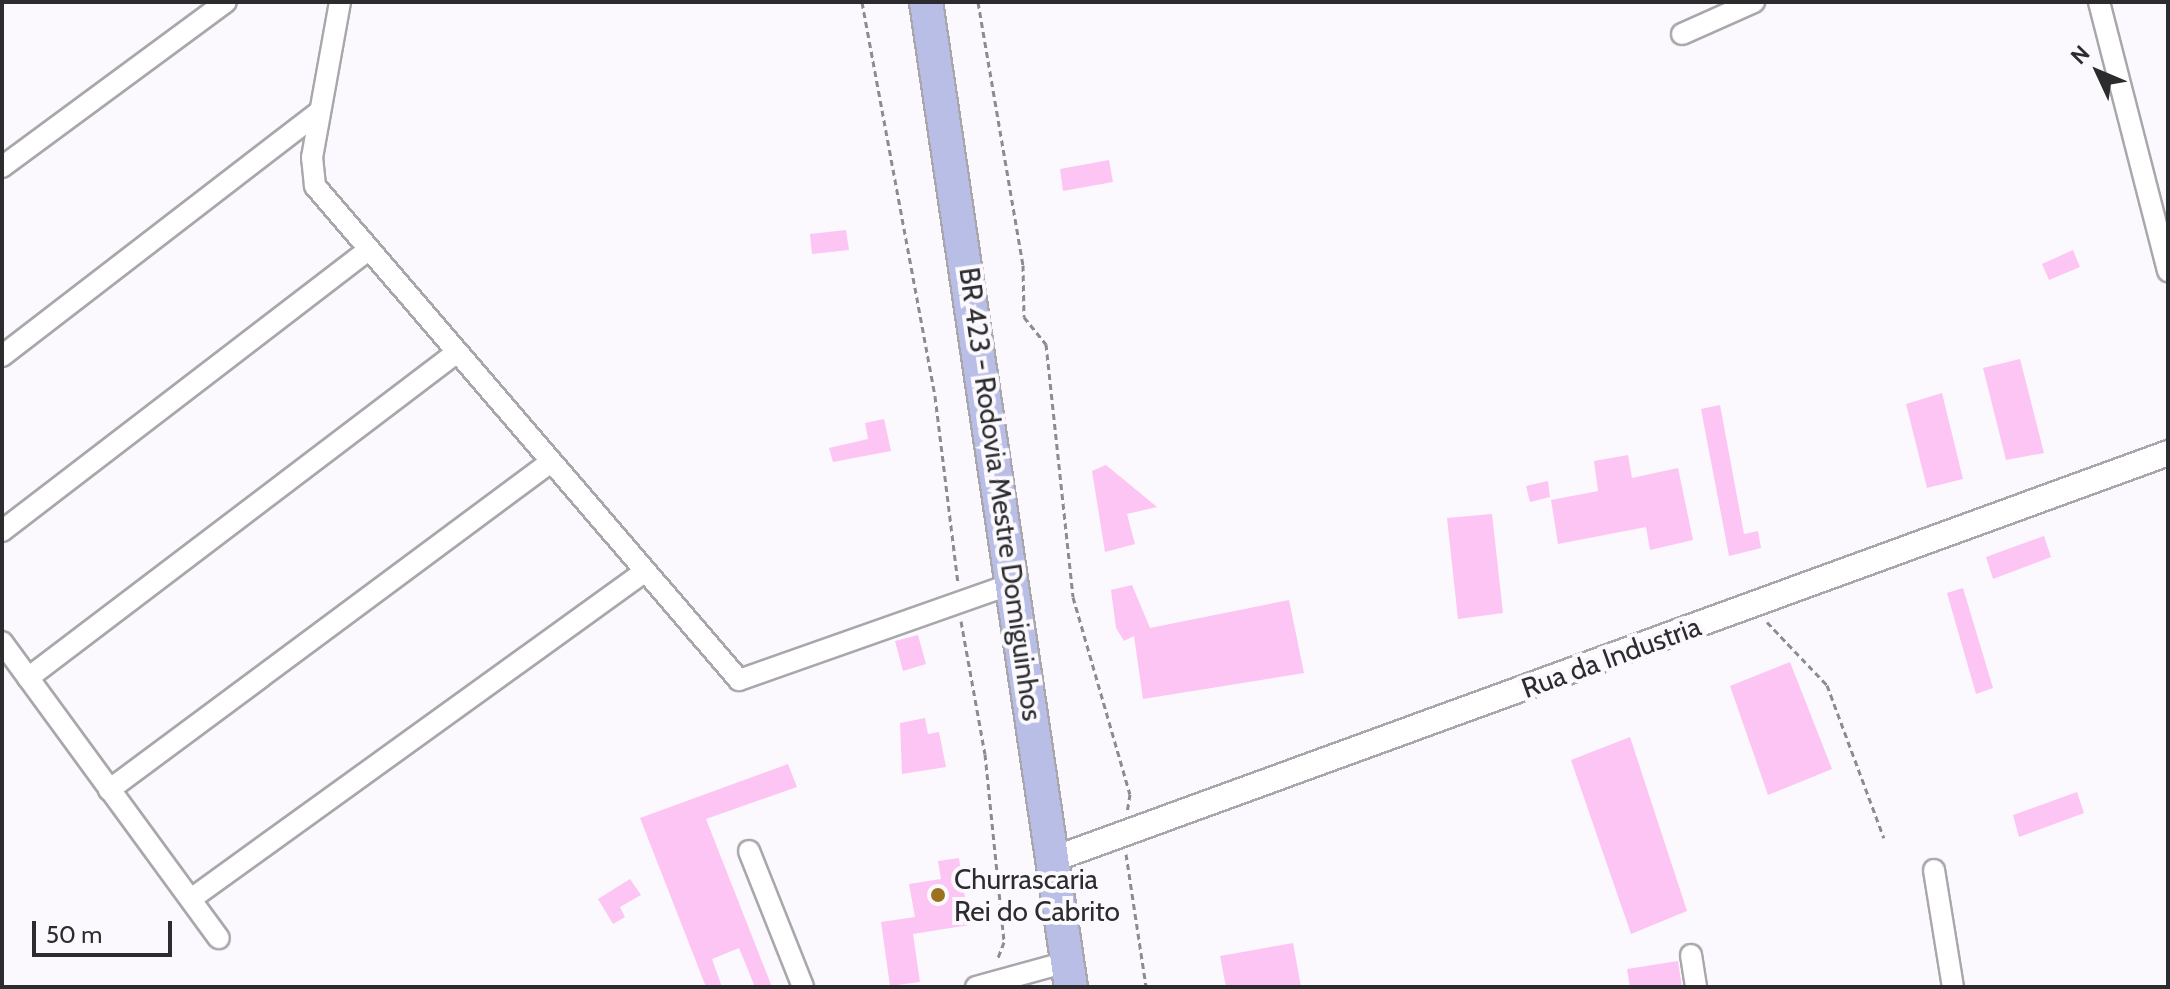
<!DOCTYPE html>
<html>
<head>
<meta charset="utf-8">
<style>
	body { margin:0 }
	#map { position:relative; width:2170px; height:989px; overflow:hidden; background:#fbf9fe; font-family:Cabin,sans-serif }
	div>[style] { position:absolute }
	.building>* { inset:0; background:#fcc5f3 }
	.path>* { height:3px; margin-top:-1.5px; transform-origin:0; background:repeating-linear-gradient(90deg,#8c8b8e 0 6px,transparent 0 10px) }
	.roads { filter:drop-shadow(2px 0 #a9a7ab) drop-shadow(-2px 0 #a9a7ab) drop-shadow(0 2px #a9a7ab) drop-shadow(0 -2px #a9a7ab) }
	.minor>* { height:20px; margin:-10px; padding:0 10px; transform-origin:10px; border-radius:10px; background:#fff }
	.tertiary>* { height:24px; margin:-12px; padding:0 12px; transform-origin:12px; border-radius:12px; background:#fff }
	.primary>* { height:32px; margin:-16px; padding:0 16px; transform-origin:16px; border-radius:16px; background:#b8bee6 }
	.dots>* { width:22px; height:22px; translate:-50% -50%; box-sizing:border-box; border:4px solid #fbf9fe; border-radius:50% }
	span { translate:-50% -50%; white-space:nowrap; text-align:center; line-height:1.15; -webkit-text-stroke:8px #fbf9fe; paint-order:stroke }
	.street-label { font-size:28px; color:#2c2c2e }
	.poi-label { font-size:28px; color:#2c2c2e }
	.left { translate:0 -50%; text-align:left }
	.frame { position:absolute; inset:0; border:4px solid #2c2c2e; pointer-events:none }
	.north { position:absolute; left:2058px; top:32px; width:80px; height:80px; -webkit-text-stroke:6px #fbf9fe; paint-order:stroke; rotate:314deg; font-size:22px; font-weight:700; line-height:32px; text-align:center; color:#2c2c2e }
	.north::after { content:''; display:block; margin:auto; width:28px; height:36px; background:#2c2c2e; clip-path:polygon(50% 0,100% 100%,50% 72%,0 100%) }
	.scale { position:absolute; left:32px; top:921px; width:140px; height:36px; box-sizing:border-box; border:4px solid #2c2c2e; border-top:0; padding-left:10px; font-size:24px; line-height:28px; white-space:nowrap; color:#2c2c2e; -webkit-text-stroke:6px #fbf9fe; paint-order:stroke }
</style>
</head>
<body>
<div id="map">
	<div class="building">
		<div style="clip-path:polygon(1109px 160px,1113px 182px,1063px 191px,1060px 169px)"></div>
		<div style="clip-path:polygon(846px 230px,849px 250px,812px 254px,810px 234px)"></div>
		<div style="clip-path:polygon(2073px 250px,2080px 267px,2049px 280px,2042px 264px)"></div>
		<div style="clip-path:polygon(2020px 359px,2044px 453px,2006px 460px,1983px 368px)"></div>
		<div style="clip-path:polygon(1942px 393px,1963px 479px,1927px 488px,1906px 404px)"></div>
		<div style="clip-path:polygon(1720px 405px,1744px 534px,1758px 531px,1761px 548px,1729px 556px,1701px 409px)"></div>
		<div style="clip-path:polygon(884px 419px,891px 451px,833px 462px,829px 448px,868px 439px,865px 423px)"></div>
		<div style="clip-path:polygon(1628px 455px,1632px 478px,1678px 468px,1693px 540px,1650px 550px,1646px 527px,1558px 544px,1551px 500px,1598px 491px,1594px 461px)"></div>
		<div style="clip-path:polygon(1106px 465px,1157px 507px,1127px 514px,1135px 544px,1105px 552px,1092px 471px)"></div>
		<div style="clip-path:polygon(1548px 481px,1550px 497px,1530px 502px,1526px 486px)"></div>
		<div style="clip-path:polygon(1492px 514px,1503px 613px,1458px 619px,1447px 518px)"></div>
		<div style="clip-path:polygon(2044px 536px,2051px 557px,1993px 579px,1986px 557px)"></div>
		<div style="clip-path:polygon(1132px 585px,1150px 628px,1289px 600px,1304px 673px,1143px 699px,1134px 636px,1124px 641px,1116px 628px,1111px 590px)"></div>
		<div style="clip-path:polygon(1963px 588px,1993px 688px,1976px 694px,1947px 593px)"></div>
		<div style="clip-path:polygon(918px 635px,926px 664px,903px 671px,895px 641px)"></div>
		<div style="clip-path:polygon(1790px 662px,1832px 769px,1768px 795px,1730px 686px)"></div>
		<div style="clip-path:polygon(925px 718px,928px 734px,939px 732px,946px 767px,902px 774px,900px 723px)"></div>
		<div style="clip-path:polygon(1630px 737px,1687px 911px,1631px 934px,1571px 760px)"></div>
		<div style="clip-path:polygon(788px 764px,797px 787px,706px 819px,772px 987px,755px 987px,739px 948px,712px 959px,722px 987px,706px 987px,640px 818px)"></div>
		<div style="clip-path:polygon(2077px 792px,2084px 813px,2019px 837px,2013px 815px)"></div>
		<div style="clip-path:polygon(959px 858px,969px 925px,913px 934px,920px 982px,890px 986px,881px 922px,915px 917px,909px 884px,941px 879px,938px 861px)"></div>
		<div style="clip-path:polygon(630px 879px,641px 895px,620px 907px,625px 917px,613px 924px,598px 899px)"></div>
		<div style="clip-path:polygon(1293px 943px,1301px 987px,1226px 987px,1220px 956px)"></div>
		<div style="clip-path:polygon(1678px 961px,1682px 987px,1630px 987px,1627px 969px)"></div>
	</div>
	<div class="path">
		<div style="left:862px;top:2px;width:401px;rotate:79.5deg"></div>
		<div style="left:935px;top:396px;width:187px;rotate:83deg"></div>
		<div style="left:978px;top:2px;width:267px;rotate:80.3deg"></div>
		<div style="left:1023px;top:265px;width:52px;rotate:88.9deg"></div>
		<div style="left:1024px;top:317px;width:35px;rotate:51deg"></div>
		<div style="left:1046px;top:344px;width:254px;rotate:83.9deg"></div>
		<div style="left:1073px;top:597px;width:205px;rotate:73.9deg"></div>
		<div style="left:1130px;top:794px;width:18px;rotate:99deg"></div>
		<div style="left:961px;top:621px;width:135px;rotate:79.8deg"></div>
		<div style="left:985px;top:754px;width:189px;rotate:84.2deg"></div>
		<div style="left:1004px;top:942px;width:19px;rotate:111deg"></div>
		<div style="left:1767px;top:622px;width:87px;rotate:46.4deg"></div>
		<div style="left:1827px;top:685px;width:163px;rotate:69.6deg"></div>
		<div style="left:1126px;top:854px;width:134px;rotate:81.4deg"></div>
	</div>
	<div class="roads">
		<div class="minor">
			<div style="left:340px;top:2px;width:158px;rotate:100.2deg"></div>
			<div style="left:312px;top:157px;width:29px;rotate:84deg"></div>
			<div style="left:315px;top:186px;width:651px;rotate:49.36deg"></div>
			<div style="left:739px;top:680px;width:292px;rotate:-19.4deg"></div>
			<div style="left:2099px;top:2px;width:278px;rotate:75.6deg"></div>
			<div style="left:1682px;top:34px;width:79px;rotate:-24deg"></div>
			<div style="left:2px;top:167px;width:278px;rotate:-36.4deg"></div>
			<div style="left:2px;top:356px;width:401px;rotate:-37.6deg"></div>
			<div style="left:2px;top:531px;width:459px;rotate:-37.5deg"></div>
			<div style="left:2px;top:642px;width:367px;rotate:53.8deg"></div>
			<div style="left:28px;top:678px;width:537px;rotate:-37.21deg"></div>
			<div style="left:109px;top:790px;width:547px;rotate:-36.6deg"></div>
			<div style="left:749px;top:851px;width:146px;rotate:68.3deg"></div>
			<div style="left:1934px;top:870px;width:119px;rotate:80.8deg"></div>
			<div style="left:191px;top:899px;width:559px;rotate:-35.82deg"></div>
			<div style="left:1691px;top:955px;width:32px;rotate:81deg"></div>
			<div style="left:976px;top:987px;width:94px;rotate:-15.4deg"></div>
		</div>
		<div class="tertiary">
			<div style="left:1054px;top:859px;width:1186px;rotate:-20.02deg"></div>
		</div>
		<div class="primary">
			<div style="left:926px;top:2px;width:996px;rotate:81.63deg"></div>
		</div>
	</div>
	<div class="dots">
		<div style="left:938px;top:895px;background:#9b731f"></div>
	</div>
	<div class="street-label">
		<span style="left:1001px;top:494px;rotate:82deg">BR 423 - Rodovia Mestre Domiguinhos</span>
		<span style="left:1611px;top:657px;rotate:-20deg">Rua da Industria</span>
	</div>
	<div class="poi-label">
		<span class="left" style="left:954px;top:895px">Churrascaria<br>Rei do Cabrito</span>
	</div>
	<div class="frame"></div>
	<div class="north">N</div>
	<div class="scale">50 m</div>
</div>
</body>
</html>
